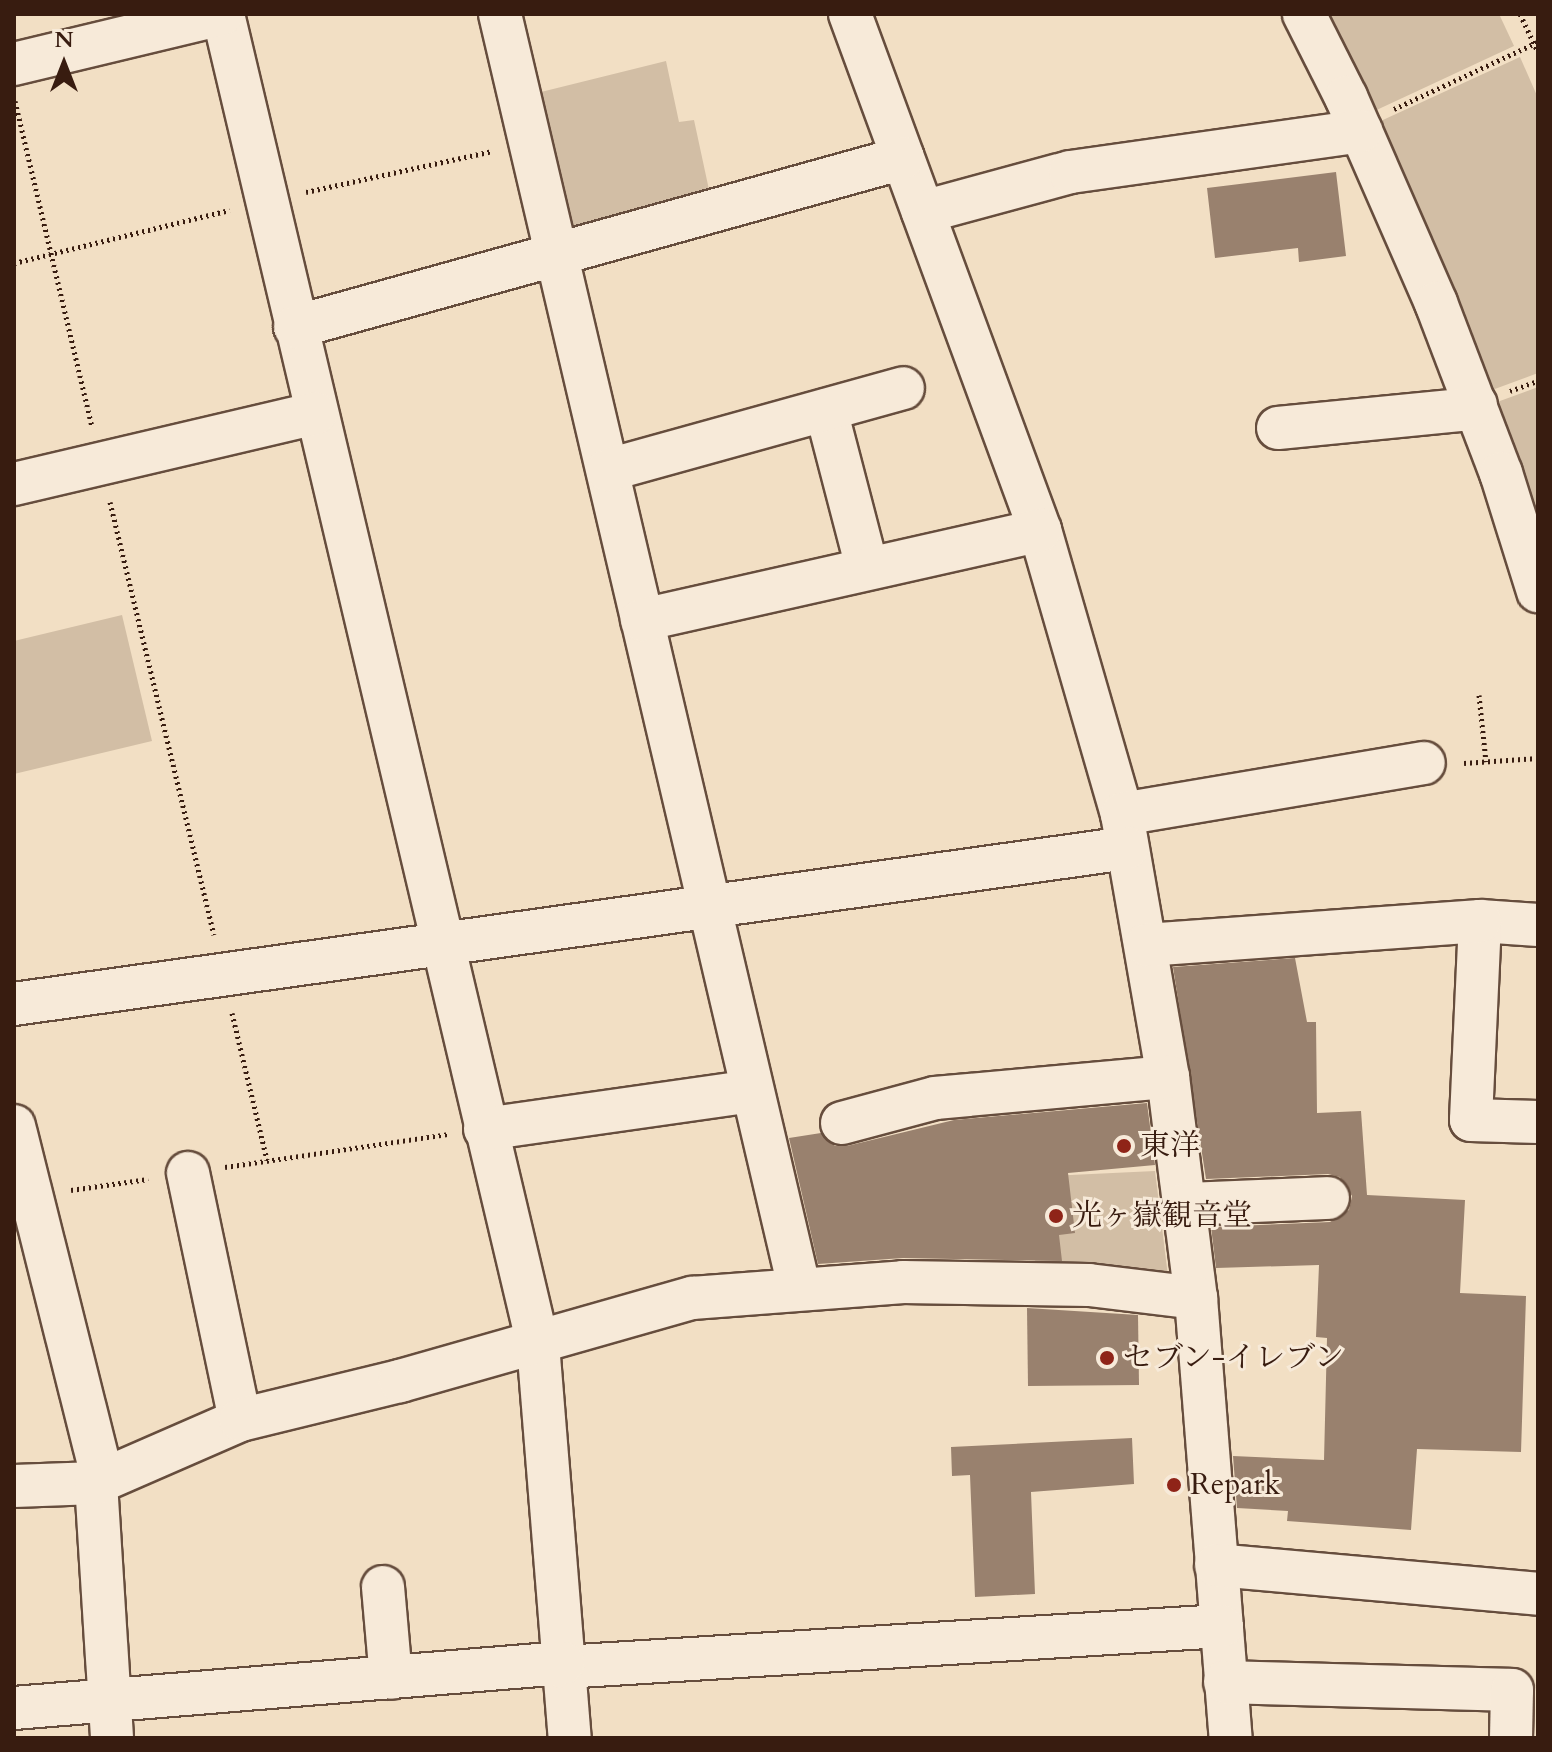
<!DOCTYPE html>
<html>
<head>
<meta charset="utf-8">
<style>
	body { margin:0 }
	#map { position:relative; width:1552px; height:1752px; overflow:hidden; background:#f2dfc4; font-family:Cardo,"Noto Serif JP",serif }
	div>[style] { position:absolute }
	.green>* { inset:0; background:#d2bea5 }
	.building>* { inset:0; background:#99816e }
	.path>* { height:5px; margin-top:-2.5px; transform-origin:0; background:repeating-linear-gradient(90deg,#381c10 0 2px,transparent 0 6px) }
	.roads { filter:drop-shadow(2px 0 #664d3d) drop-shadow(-2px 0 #664d3d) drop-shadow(0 2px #664d3d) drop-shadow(0 -2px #664d3d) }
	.minor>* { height:42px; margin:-21px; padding:0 21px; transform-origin:21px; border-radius:21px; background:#f7ead9 }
	.dots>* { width:22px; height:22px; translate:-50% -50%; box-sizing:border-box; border:4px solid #f7ead9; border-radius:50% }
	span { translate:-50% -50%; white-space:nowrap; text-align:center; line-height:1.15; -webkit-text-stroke:6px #f7ead9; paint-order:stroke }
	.poi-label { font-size:30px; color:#381c10 }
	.left { translate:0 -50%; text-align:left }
	.frame { position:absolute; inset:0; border:16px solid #381c10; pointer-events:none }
	.north { position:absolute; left:24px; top:24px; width:80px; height:80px; -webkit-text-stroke:6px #f7ead9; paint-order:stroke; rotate:0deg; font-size:22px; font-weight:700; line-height:32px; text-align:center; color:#381c10 }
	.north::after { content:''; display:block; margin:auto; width:28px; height:36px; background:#381c10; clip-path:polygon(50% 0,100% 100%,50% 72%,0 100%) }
</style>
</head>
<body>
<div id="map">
	<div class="green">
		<div style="clip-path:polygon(1319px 14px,1499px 14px,1514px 46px,1368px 114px)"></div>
		<div style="clip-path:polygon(1520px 57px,1538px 98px,1538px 373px,1484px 393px,1372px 125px)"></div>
		<div style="clip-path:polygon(666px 61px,679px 122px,694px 120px,711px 199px,572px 235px,537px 93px)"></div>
		<div style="clip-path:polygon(1538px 387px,1538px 557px,1489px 405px)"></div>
		<div style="clip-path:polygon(122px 615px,152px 741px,14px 774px,14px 641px)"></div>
		<div style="clip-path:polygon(1155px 1171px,1168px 1276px,1036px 1271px,1028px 1177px)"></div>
	</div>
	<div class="building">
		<div style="clip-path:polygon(1336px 172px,1346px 256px,1299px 262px,1298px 248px,1215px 258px,1207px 188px)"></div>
		<div style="clip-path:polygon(1295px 958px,1307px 1022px,1316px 1022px,1317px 1113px,1361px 1111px,1367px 1195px,1465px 1200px,1460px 1293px,1526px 1296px,1521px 1452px,1417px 1449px,1411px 1530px,1287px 1521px,1288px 1511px,1237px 1508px,1233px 1456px,1324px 1460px,1327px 1338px,1316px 1337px,1319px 1265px,1216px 1268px,1211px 1227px,1330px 1222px,1349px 1210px,1352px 1196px,1340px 1177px,1328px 1174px,1206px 1179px,1173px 967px)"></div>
		<div style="clip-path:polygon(1147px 1103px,1155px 1165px,1068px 1173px,1075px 1233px,1059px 1235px,1062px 1261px,903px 1258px,818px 1264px,789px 1138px,821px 1133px,835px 1146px,847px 1146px,954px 1120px)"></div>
		<div style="clip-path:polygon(1027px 1308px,1138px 1315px,1139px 1385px,1028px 1386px)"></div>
		<div style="clip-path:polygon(1132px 1438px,1134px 1484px,1031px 1492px,1035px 1594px,975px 1597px,970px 1475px,952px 1476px,951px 1447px)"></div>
	</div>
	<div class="path">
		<div style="left:1520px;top:14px;width:42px;rotate:64.7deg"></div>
		<div style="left:15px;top:101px;width:334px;rotate:76.7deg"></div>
		<div style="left:1394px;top:109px;width:159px;rotate:-25deg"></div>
		<div style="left:306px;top:192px;width:190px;rotate:-12.4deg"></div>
		<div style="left:14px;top:263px;width:222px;rotate:-13.8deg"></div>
		<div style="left:1510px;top:391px;width:30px;rotate:-20deg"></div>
		<div style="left:110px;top:502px;width:445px;rotate:76.5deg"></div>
		<div style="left:1479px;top:695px;width:67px;rotate:84deg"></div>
		<div style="left:1464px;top:763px;width:74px;rotate:-3.9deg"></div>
		<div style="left:232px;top:1013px;width:151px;rotate:76.6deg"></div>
		<div style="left:225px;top:1167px;width:225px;rotate:-8.4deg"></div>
		<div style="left:71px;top:1190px;width:78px;rotate:-8.1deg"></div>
	</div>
	<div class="roads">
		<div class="minor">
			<div style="left:223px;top:14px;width:1367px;rotate:76.68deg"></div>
			<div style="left:538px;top:1344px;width:395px;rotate:85.4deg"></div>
			<div style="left:500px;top:14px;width:1308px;rotate:76.78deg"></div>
			<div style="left:850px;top:14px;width:550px;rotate:69.79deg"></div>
			<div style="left:1040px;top:530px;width:296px;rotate:73.9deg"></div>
			<div style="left:1122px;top:814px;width:267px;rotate:80.1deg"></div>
			<div style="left:1168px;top:1077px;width:223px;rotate:82.8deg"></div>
			<div style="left:1196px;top:1298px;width:441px;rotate:85.5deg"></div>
			<div style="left:1304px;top:14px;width:93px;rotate:63.2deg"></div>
			<div style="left:1346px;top:97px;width:225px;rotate:66.4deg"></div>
			<div style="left:1436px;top:303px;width:182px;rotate:69.1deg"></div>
			<div style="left:1501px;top:473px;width:124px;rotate:72.6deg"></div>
			<div style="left:14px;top:64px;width:214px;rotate:-13.5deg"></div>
			<div style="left:923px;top:212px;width:152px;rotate:-15.2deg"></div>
			<div style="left:1070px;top:172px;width:294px;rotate:-8deg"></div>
			<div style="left:295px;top:327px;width:631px;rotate:-15.53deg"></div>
			<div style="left:826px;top:410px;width:162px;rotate:75.4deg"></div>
			<div style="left:1278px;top:428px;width:185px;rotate:-5.6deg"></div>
			<div style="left:1462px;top:410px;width:15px;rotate:-23deg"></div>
			<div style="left:608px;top:470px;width:306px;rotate:-15.5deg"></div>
			<div style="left:14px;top:484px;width:310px;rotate:-13.2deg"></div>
			<div style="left:642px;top:620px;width:408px;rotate:-12.7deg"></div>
			<div style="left:1122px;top:814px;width:306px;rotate:-9.6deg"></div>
			<div style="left:1538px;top:925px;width:58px;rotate:-176.1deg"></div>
			<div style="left:1480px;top:921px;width:199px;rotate:92.6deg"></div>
			<div style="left:1471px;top:1120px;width:67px;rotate:1.7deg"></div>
			<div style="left:1146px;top:945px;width:335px;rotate:-4.1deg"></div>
			<div style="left:14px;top:1004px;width:1124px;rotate:-7.98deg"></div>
			<div style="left:842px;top:1123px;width:96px;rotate:-15deg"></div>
			<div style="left:935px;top:1098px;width:234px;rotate:-5.2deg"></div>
			<div style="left:14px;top:1126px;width:365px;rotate:75.9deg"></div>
			<div style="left:485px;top:1129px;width:270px;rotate:-8.1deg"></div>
			<div style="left:188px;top:1173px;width:252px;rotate:78.1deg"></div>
			<div style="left:1185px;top:1204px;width:143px;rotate:-2.4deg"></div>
			<div style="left:96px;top:1483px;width:256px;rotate:86.4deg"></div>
			<div style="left:14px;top:1486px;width:82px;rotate:-2.1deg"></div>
			<div style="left:96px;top:1483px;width:157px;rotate:-23.6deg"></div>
			<div style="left:240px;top:1420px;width:165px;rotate:-13.7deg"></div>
			<div style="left:400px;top:1381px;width:304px;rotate:-15.9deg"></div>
			<div style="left:692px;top:1298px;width:212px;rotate:-4.3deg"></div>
			<div style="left:903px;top:1282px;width:186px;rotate:0.9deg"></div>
			<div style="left:1089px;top:1285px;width:108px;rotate:6.9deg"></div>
			<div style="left:1216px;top:1565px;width:323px;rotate:5.1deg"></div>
			<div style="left:383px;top:1587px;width:91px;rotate:85deg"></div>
			<div style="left:563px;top:1667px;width:660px;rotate:-3.56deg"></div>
			<div style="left:1225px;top:1682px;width:287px;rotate:1.6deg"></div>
			<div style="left:1512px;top:1690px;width:48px;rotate:91.2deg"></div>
			<div style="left:14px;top:1708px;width:551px;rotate:-4.69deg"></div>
		</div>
	</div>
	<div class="dots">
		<div style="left:1124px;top:1146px;background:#8f2418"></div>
		<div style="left:1056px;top:1216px;background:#8f2418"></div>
		<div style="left:1107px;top:1358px;background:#8f2418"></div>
		<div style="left:1174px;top:1485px;background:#8f2418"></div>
	</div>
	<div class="poi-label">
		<span class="left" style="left:1140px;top:1146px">東洋</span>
		<span class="left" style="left:1072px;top:1216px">光ヶ嶽観音堂</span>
		<span class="left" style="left:1123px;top:1358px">セブン-イレブン</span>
		<span class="left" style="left:1190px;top:1485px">Repark</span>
	</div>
	<div class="frame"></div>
	<div class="north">N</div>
</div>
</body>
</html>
